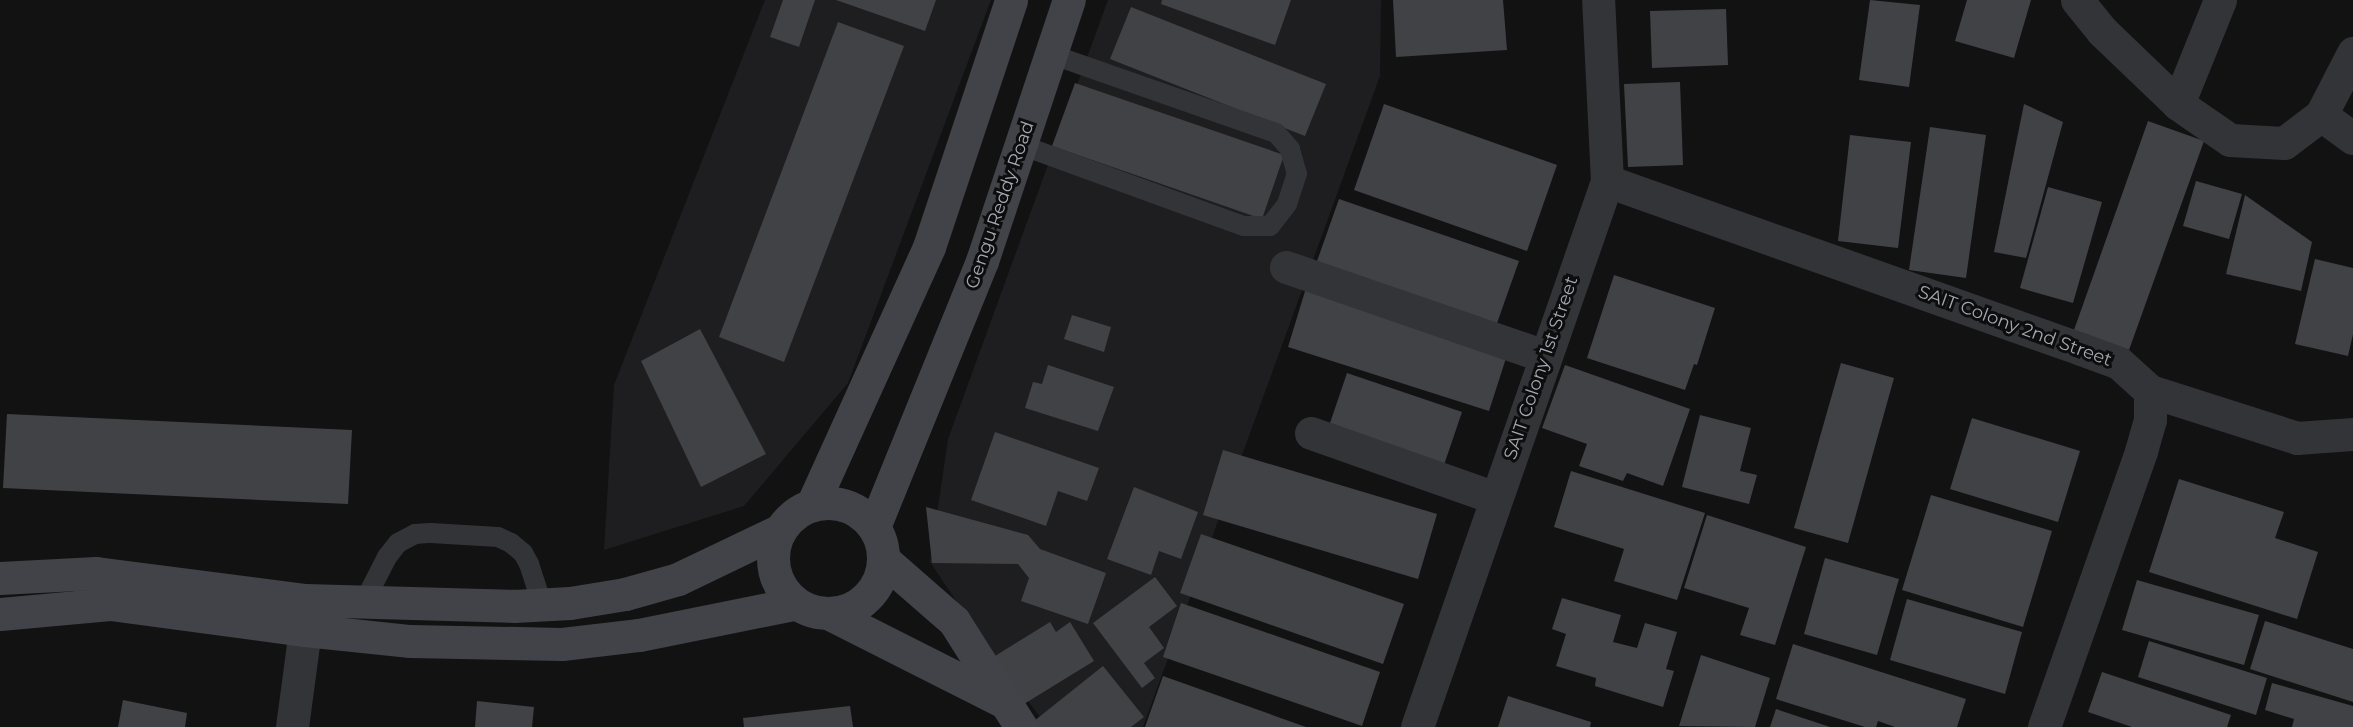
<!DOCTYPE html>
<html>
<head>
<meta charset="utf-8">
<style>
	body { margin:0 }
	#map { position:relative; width:2353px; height:727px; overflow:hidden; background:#121213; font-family:Montserrat,sans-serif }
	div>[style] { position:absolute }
	.built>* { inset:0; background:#1e1e20 }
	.building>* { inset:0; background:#414246 }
	.service>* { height:20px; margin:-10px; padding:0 10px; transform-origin:10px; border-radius:10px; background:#333438 }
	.minor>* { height:33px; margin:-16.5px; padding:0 16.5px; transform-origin:16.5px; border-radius:16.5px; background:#333438 }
	.secondary>* { height:33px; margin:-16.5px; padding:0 16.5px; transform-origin:16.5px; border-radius:16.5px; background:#414348 }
	.secondary>.ring { margin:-16.5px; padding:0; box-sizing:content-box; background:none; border:33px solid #414348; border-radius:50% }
	span { translate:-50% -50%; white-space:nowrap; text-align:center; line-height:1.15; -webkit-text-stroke:6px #0d0d0e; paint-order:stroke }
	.street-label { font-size:18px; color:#a4a8b3 }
</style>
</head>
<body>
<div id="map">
	<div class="built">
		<div style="clip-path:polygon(765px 0,991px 0,848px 383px,744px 506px,604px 550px,614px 385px)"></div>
		<div style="clip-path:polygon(1108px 0,1381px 0,1380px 76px,1143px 727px,1048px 727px,996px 660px,930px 562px,948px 439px)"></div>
	</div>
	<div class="building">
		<div style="clip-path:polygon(783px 0,815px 0,799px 47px,770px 37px)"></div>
		<div style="clip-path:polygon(836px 0,936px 0,925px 31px)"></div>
		<div style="clip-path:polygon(1162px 0,1291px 0,1275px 45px,1161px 4px)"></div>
		<div style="clip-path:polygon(1393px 0,1503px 0,1507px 50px,1396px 57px)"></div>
		<div style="clip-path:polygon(1870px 0,1920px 5px,1909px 87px,1859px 80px)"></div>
		<div style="clip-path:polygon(1967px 0,2031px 0,2014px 58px,1955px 41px)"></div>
		<div style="clip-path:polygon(1131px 7px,1326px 84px,1305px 136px,1110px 59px)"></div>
		<div style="clip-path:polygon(1726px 9px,1728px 65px,1652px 68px,1650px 11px)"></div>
		<div style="clip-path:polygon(838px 22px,904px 46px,784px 362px,719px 337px)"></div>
		<div style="clip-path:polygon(1680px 82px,1683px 165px,1628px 167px,1624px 84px)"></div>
		<div style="clip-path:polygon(1075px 83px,1284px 155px,1262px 219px,1052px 146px)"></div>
		<div style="clip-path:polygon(1384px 104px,1557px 165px,1527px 251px,1354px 190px)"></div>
		<div style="clip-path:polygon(2024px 104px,2063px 122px,2026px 258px,1994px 252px)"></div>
		<div style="clip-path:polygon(2148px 121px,2204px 141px,2129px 350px,2074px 330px)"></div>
		<div style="clip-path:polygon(1930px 127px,1986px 135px,1966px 278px,1909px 270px)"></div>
		<div style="clip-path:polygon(1850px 135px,1911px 142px,1898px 248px,1838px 241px)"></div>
		<div style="clip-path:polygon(2196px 181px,2242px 194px,2229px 239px,2183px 226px)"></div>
		<div style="clip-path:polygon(2048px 187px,2102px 202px,2073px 303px,2020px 288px)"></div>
		<div style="clip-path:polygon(2245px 195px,2312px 242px,2301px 291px,2226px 274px)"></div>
		<div style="clip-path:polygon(1339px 199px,1519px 261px,1496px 326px,1316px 264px)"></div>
		<div style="clip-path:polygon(2315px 259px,2353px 268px,2353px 334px,2348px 356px,2295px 344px)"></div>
		<div style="clip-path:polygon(1614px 275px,1715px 308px,1697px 365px,1694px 364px,1685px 390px,1587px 358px)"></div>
		<div style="clip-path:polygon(1306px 288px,1508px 352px,1489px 411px,1288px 347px)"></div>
		<div style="clip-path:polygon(1072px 315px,1111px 327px,1104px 352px,1064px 339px)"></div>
		<div style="clip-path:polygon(700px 329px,766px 454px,701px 487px,641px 361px)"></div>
		<div style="clip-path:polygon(1841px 363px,1894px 378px,1848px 543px,1794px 528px)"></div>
		<div style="clip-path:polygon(1048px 365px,1114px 387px,1098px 431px,1025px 408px,1033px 382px,1042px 384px)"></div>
		<div style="clip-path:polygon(1565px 365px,1690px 409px,1663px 486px,1627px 473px,1623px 481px,1579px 466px,1587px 444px,1542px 428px)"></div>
		<div style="clip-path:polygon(1347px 373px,1462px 412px,1444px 465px,1329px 426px)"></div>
		<div style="clip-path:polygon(7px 414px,352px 430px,348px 504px,3px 488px)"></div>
		<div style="clip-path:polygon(1700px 415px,1751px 428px,1740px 471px,1757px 475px,1749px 504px,1682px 487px)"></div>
		<div style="clip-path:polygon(1972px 418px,2080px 451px,2058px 522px,1950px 489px)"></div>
		<div style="clip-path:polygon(995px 432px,1099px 468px,1087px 501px,1058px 491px,1046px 526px,971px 500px)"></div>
		<div style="clip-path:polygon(1223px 450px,1437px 514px,1418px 579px,1203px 515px)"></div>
		<div style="clip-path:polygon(1571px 471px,1705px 513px,1677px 600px,1614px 581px,1624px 549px,1554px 527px)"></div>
		<div style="clip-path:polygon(2179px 479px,2284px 512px,2275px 538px,2318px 552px,2297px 619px,2149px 572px)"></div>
		<div style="clip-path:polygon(1134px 487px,1198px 512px,1181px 559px,1159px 551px,1151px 575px,1107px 559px)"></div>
		<div style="clip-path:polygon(1931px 495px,2052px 531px,2023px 627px,1902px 590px)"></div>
		<div style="clip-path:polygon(926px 507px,1028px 535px,1040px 549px,1106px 573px,1088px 624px,1021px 601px,1029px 578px,1018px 564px,932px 563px)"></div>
		<div style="clip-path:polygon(1707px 515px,1806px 547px,1775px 645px,1740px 635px,1749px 608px,1684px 588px)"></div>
		<div style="clip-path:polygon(1201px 534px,1404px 604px,1383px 664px,1180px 593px)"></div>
		<div style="clip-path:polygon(1825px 558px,1899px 579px,1877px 655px,1804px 634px)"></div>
		<div style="clip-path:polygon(1155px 577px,1177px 606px,1149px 627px,1164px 648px,1144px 663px,1155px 678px,1142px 688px,1093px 623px)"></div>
		<div style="clip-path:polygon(2137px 580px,2259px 615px,2244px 665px,2122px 630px)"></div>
		<div style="clip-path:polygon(1562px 598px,1621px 615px,1613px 642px,1637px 648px,1645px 623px,1677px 632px,1666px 669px,1674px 671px,1663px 707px,1595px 686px,1596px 678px,1556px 666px,1566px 634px,1552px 629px)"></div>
		<div style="clip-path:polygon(1907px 599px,2022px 632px,2005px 694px,1890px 660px)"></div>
		<div style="clip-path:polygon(1181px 603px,1380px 672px,1362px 726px,1163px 657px)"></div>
		<div style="clip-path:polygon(2265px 621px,2353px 649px,2353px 702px,2250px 669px)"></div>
		<div style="clip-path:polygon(1050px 622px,1056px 632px,1070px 622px,1094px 661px,1024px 704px,995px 656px)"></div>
		<div style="clip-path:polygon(2149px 641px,2267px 678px,2256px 715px,2138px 677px)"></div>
		<div style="clip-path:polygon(1793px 644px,1966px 699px,1957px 727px,1895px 727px,1878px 721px,1876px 727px,1865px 727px,1776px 699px)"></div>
		<div style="clip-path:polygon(1701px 655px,1770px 678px,1755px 727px,1679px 726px)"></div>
		<div style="clip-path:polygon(1103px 666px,1144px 717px,1131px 727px,1031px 727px,1029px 725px)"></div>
		<div style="clip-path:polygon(2102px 672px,2231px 715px,2227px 727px,2132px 727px,2088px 712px)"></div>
		<div style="clip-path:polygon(1163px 676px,1306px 727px,1145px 727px)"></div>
		<div style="clip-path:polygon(2272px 683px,2353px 706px,2353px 727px,2292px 727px,2294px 719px,2265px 710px)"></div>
		<div style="clip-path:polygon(1508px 696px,1591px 722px,1590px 727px,1498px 727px)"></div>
		<div style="clip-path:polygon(123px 700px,187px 713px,185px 727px,118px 727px)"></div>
		<div style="clip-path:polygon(477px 701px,534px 707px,532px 727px,475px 727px)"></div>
		<div style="clip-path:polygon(850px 706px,853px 727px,744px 727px,743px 718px)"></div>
		<div style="clip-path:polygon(1776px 709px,1830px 727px,1770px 727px)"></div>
	</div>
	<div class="service">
		<div style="left:1021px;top:145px;width:237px;rotate:20deg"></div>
		<div style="left:1244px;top:226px;width:26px"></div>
		<div style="left:1270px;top:226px;width:28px;rotate:-52deg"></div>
		<div style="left:1287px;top:204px;width:32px;rotate:-72deg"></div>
		<div style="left:1297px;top:174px;width:26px;rotate:-106deg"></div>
		<div style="left:1290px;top:149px;width:21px;rotate:-131deg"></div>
		<div style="left:1276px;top:133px;width:238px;rotate:-160.7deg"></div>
		<div style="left:364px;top:602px;width:51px;rotate:-62.9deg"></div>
		<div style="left:387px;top:557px;width:18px;rotate:-52deg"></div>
		<div style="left:398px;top:543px;width:19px;rotate:-28deg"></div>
		<div style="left:415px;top:534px;width:16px;rotate:-4deg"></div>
		<div style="left:431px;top:533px;width:67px;rotate:3.4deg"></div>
		<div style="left:498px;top:537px;width:14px;rotate:25deg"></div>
		<div style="left:511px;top:543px;width:16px;rotate:40deg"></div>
		<div style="left:523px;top:553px;width:13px;rotate:61deg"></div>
		<div style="left:529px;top:564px;width:42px;rotate:72deg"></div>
	</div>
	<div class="minor">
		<div style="left:2077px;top:0;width:40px;rotate:51deg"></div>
		<div style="left:2102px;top:31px;width:105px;rotate:43.8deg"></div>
		<div style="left:2178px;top:104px;width:63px;rotate:34.7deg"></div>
		<div style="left:2230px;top:140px;width:54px;rotate:3.2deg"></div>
		<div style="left:2284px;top:143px;width:46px;rotate:-37.1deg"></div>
		<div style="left:2321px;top:115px;width:39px;rotate:36deg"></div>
		<div style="left:2178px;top:104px;width:112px;rotate:-68deg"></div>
		<div style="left:2321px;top:115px;width:70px;rotate:-62.7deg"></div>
		<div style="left:1607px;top:181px;width:503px;rotate:19.52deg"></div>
		<div style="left:2081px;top:349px;width:40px;rotate:20.2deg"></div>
		<div style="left:2119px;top:363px;width:42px;rotate:42.1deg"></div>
		<div style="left:2150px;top:391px;width:154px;rotate:17.7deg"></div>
		<div style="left:2297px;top:438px;width:56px;rotate:-4.1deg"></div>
		<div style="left:1286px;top:267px;width:274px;rotate:19deg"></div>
		<div style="left:1311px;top:433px;width:196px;rotate:19.4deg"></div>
		<div style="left:292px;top:727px;width:98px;rotate:-82.4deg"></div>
		<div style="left:1417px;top:727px;width:578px;rotate:-70.81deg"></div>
		<div style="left:1607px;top:181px;width:181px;rotate:-92.8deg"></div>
		<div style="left:2044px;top:727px;width:293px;rotate:-70.6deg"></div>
		<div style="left:2141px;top:451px;width:32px;rotate:-74deg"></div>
		<div style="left:2150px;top:420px;width:29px;rotate:-90deg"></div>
	</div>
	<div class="secondary">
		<div class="ring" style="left:773px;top:503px;width:77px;height:77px"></div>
		<div style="left:812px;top:505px;width:283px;rotate:-65.6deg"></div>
		<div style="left:929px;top:247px;width:260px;rotate:-71.6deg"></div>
		<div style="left:874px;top:527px;width:287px;rotate:-67.9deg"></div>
		<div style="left:982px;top:261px;width:275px;rotate:-71.6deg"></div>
		<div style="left:884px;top:560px;width:93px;rotate:41.1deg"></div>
		<div style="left:954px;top:621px;width:125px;rotate:57.7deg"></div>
		<div style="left:0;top:578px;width:96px;rotate:-3deg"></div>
		<div style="left:96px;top:573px;width:211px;rotate:7.4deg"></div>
		<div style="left:305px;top:600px;width:209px;rotate:1.6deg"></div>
		<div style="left:514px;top:606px;width:56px;rotate:-3.1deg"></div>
		<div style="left:570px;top:603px;width:56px;rotate:-9.3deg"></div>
		<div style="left:625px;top:594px;width:55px;rotate:-15.8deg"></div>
		<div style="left:678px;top:579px;width:111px;rotate:-25.6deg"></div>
		<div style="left:0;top:614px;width:110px;rotate:-5.2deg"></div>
		<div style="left:110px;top:604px;width:197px;rotate:7.6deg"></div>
		<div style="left:305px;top:630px;width:106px;rotate:6deg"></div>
		<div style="left:410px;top:641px;width:152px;rotate:1.1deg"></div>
		<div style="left:562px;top:644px;width:78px;rotate:-6.7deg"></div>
		<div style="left:639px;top:635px;width:157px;rotate:-11.4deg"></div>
		<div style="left:830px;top:614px;width:193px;rotate:26.8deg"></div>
	</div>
	<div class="street-label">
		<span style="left:1000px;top:205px;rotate:-71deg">Gengu Reddy Road</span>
		<span style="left:2015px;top:326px;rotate:20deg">SAIT Colony 2nd Street</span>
		<span style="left:1541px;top:368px;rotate:-71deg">SAIT Colony 1st Street</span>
	</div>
</div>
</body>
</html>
